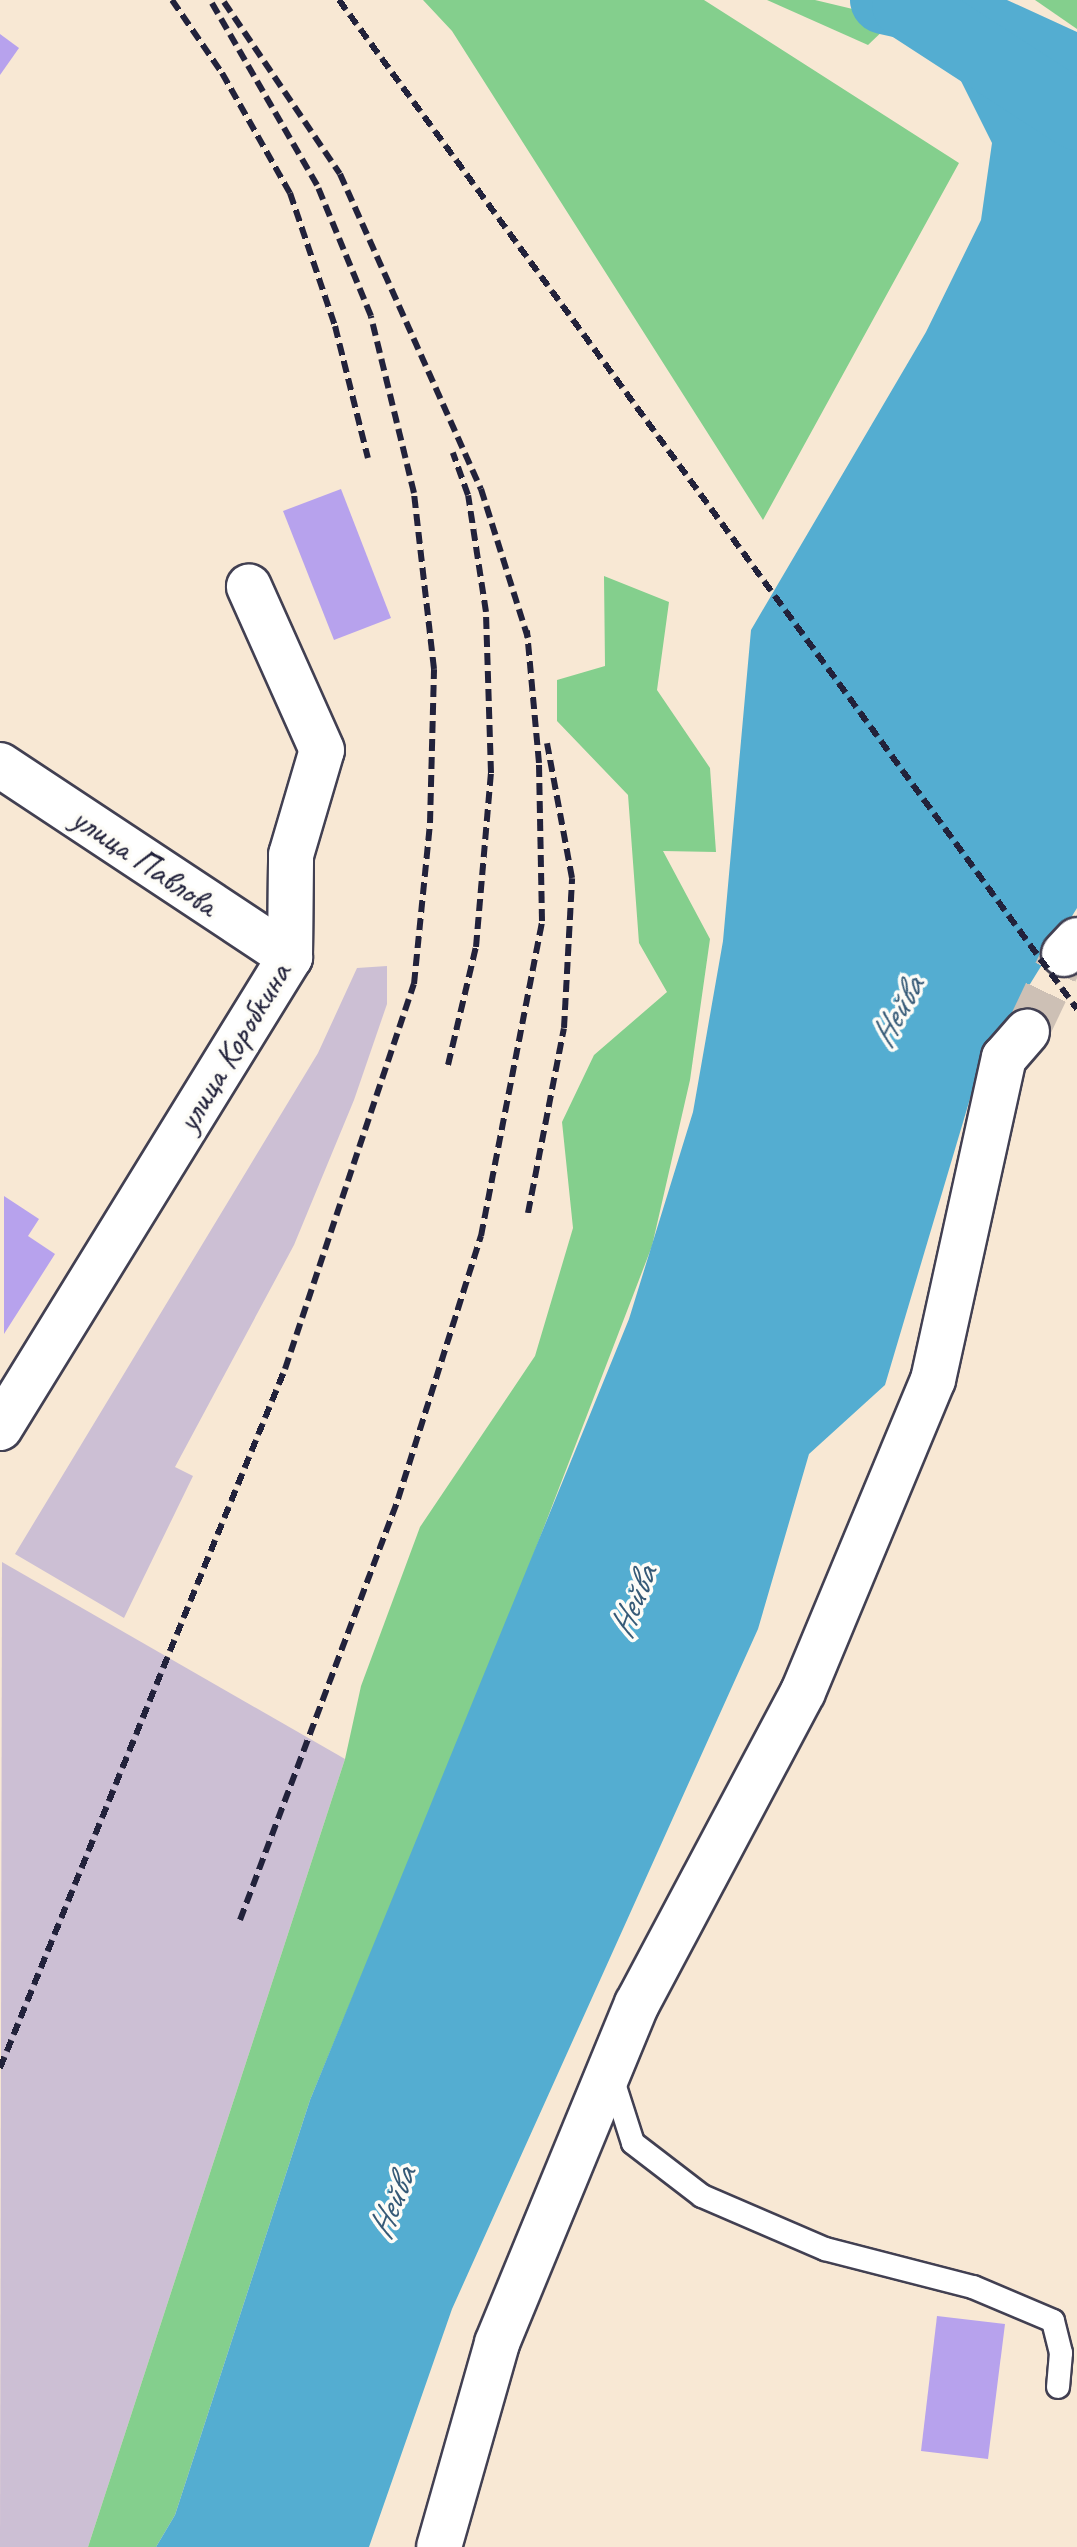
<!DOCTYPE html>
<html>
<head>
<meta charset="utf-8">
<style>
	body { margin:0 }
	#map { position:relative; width:1077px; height:2547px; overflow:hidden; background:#f8e8d4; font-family:Caveat,sans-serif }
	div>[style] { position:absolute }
	.industrial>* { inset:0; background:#ccbfd4 }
	.green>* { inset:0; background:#84cf8d }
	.water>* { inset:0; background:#54add1 }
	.river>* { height:68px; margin:-34px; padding:0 34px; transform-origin:34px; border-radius:34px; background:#54add1 }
	.building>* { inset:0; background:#b7a2ed }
	.minor-tunnel>* { height:44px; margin-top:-22px; transform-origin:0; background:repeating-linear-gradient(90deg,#cdc0b5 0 44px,transparent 0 66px) }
	.roads { filter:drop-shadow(2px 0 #424052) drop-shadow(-2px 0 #424052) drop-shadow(0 2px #424052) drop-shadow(0 -2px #424052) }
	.service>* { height:22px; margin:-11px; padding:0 11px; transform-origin:11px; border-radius:11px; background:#fff }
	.minor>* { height:44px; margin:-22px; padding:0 22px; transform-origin:22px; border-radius:22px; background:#fff }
	.rail>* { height:6px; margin-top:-3px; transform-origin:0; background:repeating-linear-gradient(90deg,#22223b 0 12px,transparent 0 18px) }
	span { translate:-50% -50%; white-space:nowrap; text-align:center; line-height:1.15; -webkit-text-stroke:7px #fdfcf7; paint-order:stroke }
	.street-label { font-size:34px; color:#22223b }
	.water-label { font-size:36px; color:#365a77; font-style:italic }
</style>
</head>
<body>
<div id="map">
	<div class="industrial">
		<div style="clip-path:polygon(387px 966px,387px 1004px,354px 1100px,294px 1245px,175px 1467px,193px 1476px,124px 1618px,15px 1554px,318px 1053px,357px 968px)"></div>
		<div style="clip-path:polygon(2px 1562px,345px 1759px,88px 2547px,0 2547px)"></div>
	</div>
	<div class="green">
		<div style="clip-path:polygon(423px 0,704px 0,959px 163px,763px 520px,452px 31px)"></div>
		<div style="clip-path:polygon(767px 0,815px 0,882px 16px,890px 24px,868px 45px)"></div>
		<div style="clip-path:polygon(1035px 0,1077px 0,1077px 29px)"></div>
		<div style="clip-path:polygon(604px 576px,669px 602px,657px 690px,710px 768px,716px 852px,663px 851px,710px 939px,690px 1080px,652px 1246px,501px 1639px,310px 2100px,175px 2515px,156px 2547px,88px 2547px,345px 1759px,361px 1686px,420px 1527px,535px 1356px,573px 1228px,562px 1122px,594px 1055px,667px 992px,639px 943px,628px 795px,557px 721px,557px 680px,605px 666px)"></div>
	</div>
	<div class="water">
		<div style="clip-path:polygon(910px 0,1007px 0,1077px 32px,1077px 908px,980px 1065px,885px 1385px,809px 1454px,758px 1629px,452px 2309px,369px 2547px,156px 2547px,175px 2515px,310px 2100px,629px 1319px,693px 1112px,723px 941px,751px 630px,926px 332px,981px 220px,992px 143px,952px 63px,897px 34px)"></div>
	</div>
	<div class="river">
		<div style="left:884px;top:0;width:23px;rotate:13deg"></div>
		<div style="left:906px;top:5px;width:204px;rotate:33deg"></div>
	</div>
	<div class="building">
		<div style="clip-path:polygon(0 34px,19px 48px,0 75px)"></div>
		<div style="clip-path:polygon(341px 489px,391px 618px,334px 640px,283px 511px)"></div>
		<div style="clip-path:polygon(4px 1196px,39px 1219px,28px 1236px,55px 1254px,4px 1334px)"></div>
		<div style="clip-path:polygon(937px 2316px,1005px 2324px,988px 2459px,921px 2451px)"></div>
	</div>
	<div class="minor-tunnel">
		<div style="left:1027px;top:1032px;width:86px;rotate:-64.6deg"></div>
	</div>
	<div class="roads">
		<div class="service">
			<div style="left:611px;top:2074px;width:72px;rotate:72.3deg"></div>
			<div style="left:633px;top:2143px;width:87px;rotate:37.5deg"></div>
			<div style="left:702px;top:2196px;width:134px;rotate:23.3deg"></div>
			<div style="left:825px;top:2249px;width:153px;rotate:14.4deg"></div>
			<div style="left:973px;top:2287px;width:87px;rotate:23deg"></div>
			<div style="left:1053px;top:2321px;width:33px;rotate:76deg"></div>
			<div style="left:1061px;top:2353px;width:34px;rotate:95deg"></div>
		</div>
		<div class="minor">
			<div style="left:0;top:765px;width:348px;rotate:33.5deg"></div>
			<div style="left:1064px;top:954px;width:19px;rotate:-47deg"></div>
			<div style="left:0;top:1428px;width:553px;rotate:-58.38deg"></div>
			<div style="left:290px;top:957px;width:102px;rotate:-89.4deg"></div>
			<div style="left:291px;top:855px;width:109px;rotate:-73.6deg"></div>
			<div style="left:322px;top:750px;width:179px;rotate:-114.1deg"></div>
			<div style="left:439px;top:2547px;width:212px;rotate:-74.1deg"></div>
			<div style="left:497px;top:2343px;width:367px;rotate:-67.6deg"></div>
			<div style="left:637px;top:2004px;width:353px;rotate:-62deg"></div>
			<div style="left:803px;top:1692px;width:338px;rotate:-67.4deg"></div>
			<div style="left:933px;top:1380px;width:330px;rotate:-77.6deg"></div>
			<div style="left:1004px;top:1058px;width:35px;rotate:-49deg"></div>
		</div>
	</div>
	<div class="rail">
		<div style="left:172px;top:0;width:88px;rotate:55.6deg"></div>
		<div style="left:222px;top:73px;width:138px;rotate:60.5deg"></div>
		<div style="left:290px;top:193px;width:140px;rotate:71.3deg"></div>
		<div style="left:335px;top:326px;width:136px;rotate:76deg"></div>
		<div style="left:339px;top:0;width:1250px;rotate:53.82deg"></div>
		<div style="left:224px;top:2px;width:207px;rotate:56deg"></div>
		<div style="left:340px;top:174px;width:345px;rotate:65.9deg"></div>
		<div style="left:481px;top:489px;width:159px;rotate:72.5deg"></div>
		<div style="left:448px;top:1065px;width:121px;rotate:-76.7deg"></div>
		<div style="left:476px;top:947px;width:175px;rotate:-85.1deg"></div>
		<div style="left:491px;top:773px;width:161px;rotate:-91.8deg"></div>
		<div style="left:486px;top:612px;width:118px;rotate:-98.7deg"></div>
		<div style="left:468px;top:495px;width:45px;rotate:-109.7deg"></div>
		<div style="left:528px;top:1213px;width:188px;rotate:-79deg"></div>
		<div style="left:564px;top:1028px;width:150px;rotate:-86.9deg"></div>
		<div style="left:572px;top:878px;width:137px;rotate:-100.5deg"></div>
		<div style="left:240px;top:1920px;width:450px;rotate:-69.4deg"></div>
		<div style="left:398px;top:1499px;width:276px;rotate:-72.5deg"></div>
		<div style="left:481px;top:1236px;width:321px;rotate:-79deg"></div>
		<div style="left:542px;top:921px;width:158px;rotate:-91.1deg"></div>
		<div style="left:539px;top:763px;width:133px;rotate:-95.2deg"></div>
		<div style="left:0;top:2068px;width:755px;rotate:-67.82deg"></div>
		<div style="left:285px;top:1369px;width:406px;rotate:-71.5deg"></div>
		<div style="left:414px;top:984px;width:162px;rotate:-84.3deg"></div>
		<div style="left:430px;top:823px;width:154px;rotate:-88.5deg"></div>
		<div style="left:434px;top:669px;width:177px;rotate:-96.5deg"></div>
		<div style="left:414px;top:493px;width:182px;rotate:-103.7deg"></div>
		<div style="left:371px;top:316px;width:142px;rotate:-112.4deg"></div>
		<div style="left:317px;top:185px;width:214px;rotate:-120deg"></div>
	</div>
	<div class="street-label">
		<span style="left:145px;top:861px;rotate:34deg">улица Павлова</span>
		<span style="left:233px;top:1047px;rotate:-59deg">улица Коробкина</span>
	</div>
	<div class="water-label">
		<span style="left:897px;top:1012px;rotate:-61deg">Нейва</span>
		<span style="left:633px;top:1602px;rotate:-68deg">Нейва</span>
		<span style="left:392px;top:2203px;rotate:-68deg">Нейва</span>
	</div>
</div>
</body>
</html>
